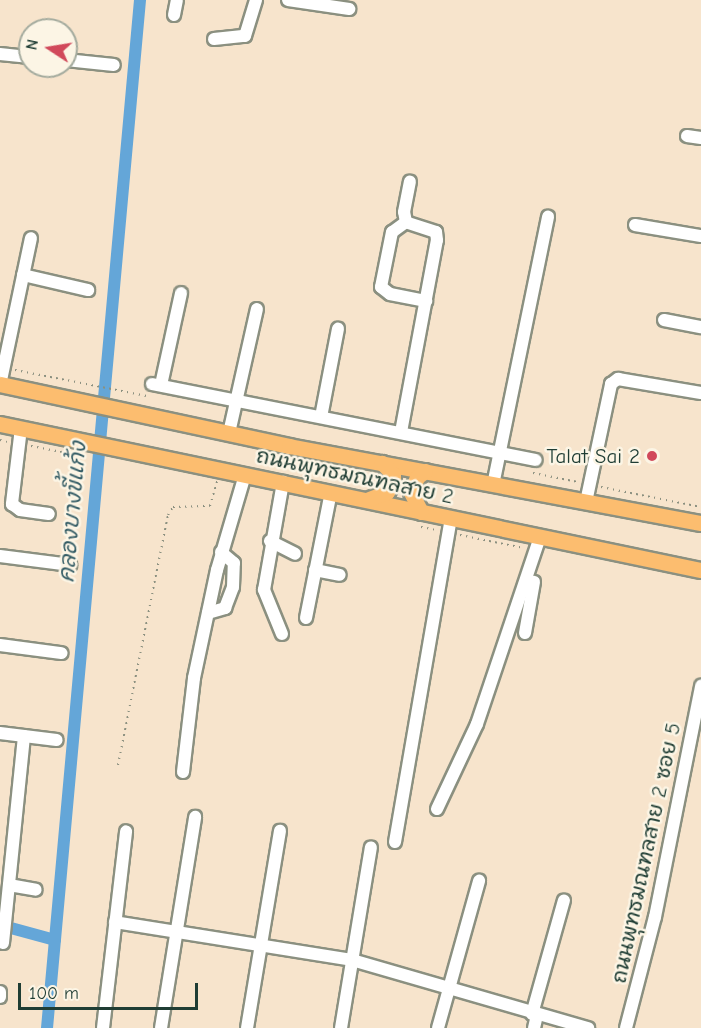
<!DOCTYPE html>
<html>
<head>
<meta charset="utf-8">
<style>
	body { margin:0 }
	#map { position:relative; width:701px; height:1028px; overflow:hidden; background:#f7e4cc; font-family:"Comic Neue","Playpen Sans Thai",sans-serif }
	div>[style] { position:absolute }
	.canal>* { height:12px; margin:-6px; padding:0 6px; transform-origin:6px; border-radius:6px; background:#64a6d8 }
	.path>* { height:2px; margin-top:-1px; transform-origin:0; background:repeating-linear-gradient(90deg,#8b9080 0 1.5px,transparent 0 6px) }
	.roads { filter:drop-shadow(2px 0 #8b9080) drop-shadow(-2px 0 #8b9080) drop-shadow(0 2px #8b9080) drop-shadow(0 -2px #8b9080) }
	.minor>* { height:12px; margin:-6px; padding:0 6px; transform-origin:6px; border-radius:6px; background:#fff }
	.major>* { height:15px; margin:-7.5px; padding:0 7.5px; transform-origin:7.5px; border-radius:7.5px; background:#fcbd6f }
	.dots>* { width:16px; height:16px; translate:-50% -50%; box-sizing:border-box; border:3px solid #fcf5e5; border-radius:50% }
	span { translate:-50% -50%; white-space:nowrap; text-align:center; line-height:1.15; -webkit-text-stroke:5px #fcf5e5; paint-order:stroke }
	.poi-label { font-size:21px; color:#1f3d34 }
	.right { translate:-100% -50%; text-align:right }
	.street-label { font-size:21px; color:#1f3d34 }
	.water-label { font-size:22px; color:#345c65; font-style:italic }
	.north { position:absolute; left:18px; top:18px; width:60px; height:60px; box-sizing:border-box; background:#fcf5e5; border:2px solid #a4ab9e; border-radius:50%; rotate:282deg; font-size:16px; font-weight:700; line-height:24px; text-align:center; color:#1f3d34 }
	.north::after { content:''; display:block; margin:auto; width:21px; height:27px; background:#d1495b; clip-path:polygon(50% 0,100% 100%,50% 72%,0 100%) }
	.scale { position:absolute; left:18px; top:983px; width:180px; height:27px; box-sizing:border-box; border:3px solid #1f3d34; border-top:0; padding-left:8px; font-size:18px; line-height:21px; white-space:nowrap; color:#1f3d34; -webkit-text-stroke:4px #fcf5e5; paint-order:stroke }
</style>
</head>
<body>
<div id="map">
	<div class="canal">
		<div style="left:0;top:925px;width:57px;rotate:15.3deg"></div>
		<div style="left:47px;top:1028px;width:1032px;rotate:-84.83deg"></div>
	</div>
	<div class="path">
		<div style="left:15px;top:370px;width:136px;rotate:11.1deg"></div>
		<div style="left:0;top:440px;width:7px;rotate:16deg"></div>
		<div style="left:31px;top:446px;width:42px;rotate:11deg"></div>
		<div style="left:533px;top:473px;width:46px;rotate:11.3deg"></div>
		<div style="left:601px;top:487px;width:102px;rotate:11.3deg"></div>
		<div style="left:421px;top:527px;width:15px;rotate:11deg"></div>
		<div style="left:460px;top:535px;width:65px;rotate:11.5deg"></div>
		<div style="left:118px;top:765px;width:255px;rotate:-78.7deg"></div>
		<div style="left:168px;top:515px;width:9px;rotate:-58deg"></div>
		<div style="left:173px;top:507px;width:37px;rotate:-2deg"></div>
		<div style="left:210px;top:506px;width:26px;rotate:-74deg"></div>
	</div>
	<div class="roads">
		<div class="minor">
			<div style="left:288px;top:0;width:62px;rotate:8.4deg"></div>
			<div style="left:174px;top:15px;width:15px;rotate:-79deg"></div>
			<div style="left:214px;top:39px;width:31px;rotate:-6deg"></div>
			<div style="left:245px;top:36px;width:38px;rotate:-73deg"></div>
			<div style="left:0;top:54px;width:30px;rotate:6deg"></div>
			<div style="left:66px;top:60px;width:48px;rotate:5.9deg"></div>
			<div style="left:687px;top:136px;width:14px;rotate:8deg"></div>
			<div style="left:406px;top:222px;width:17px;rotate:144deg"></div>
			<div style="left:392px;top:232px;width:56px;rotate:101.3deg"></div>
			<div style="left:381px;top:287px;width:11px;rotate:38deg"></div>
			<div style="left:390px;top:294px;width:37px;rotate:11deg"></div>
			<div style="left:635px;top:225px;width:67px;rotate:9.5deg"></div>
			<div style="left:23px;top:275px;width:67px;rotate:13deg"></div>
			<div style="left:664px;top:320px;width:38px;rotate:11deg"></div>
			<div style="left:152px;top:384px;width:391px;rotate:11.2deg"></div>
			<div style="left:0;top:385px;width:150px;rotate:-78.1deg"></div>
			<div style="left:161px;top:385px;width:94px;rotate:-77.7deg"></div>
			<div style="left:321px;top:417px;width:90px;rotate:-79.1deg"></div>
			<div style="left:21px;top:428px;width:77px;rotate:96.8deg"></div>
			<div style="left:12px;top:504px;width:10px;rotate:37deg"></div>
			<div style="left:20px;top:510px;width:29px;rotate:8deg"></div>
			<div style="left:401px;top:432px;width:195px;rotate:-79.4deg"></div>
			<div style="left:437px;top:240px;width:8px;rotate:-97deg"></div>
			<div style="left:436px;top:232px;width:32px;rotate:-162deg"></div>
			<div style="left:406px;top:222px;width:10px;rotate:-101deg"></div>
			<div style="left:404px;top:212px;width:31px;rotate:-79deg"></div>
			<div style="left:229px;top:433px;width:127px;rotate:-77.3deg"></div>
			<div style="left:493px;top:485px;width:274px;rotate:-78.4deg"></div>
			<div style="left:586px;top:502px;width:121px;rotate:-78deg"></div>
			<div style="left:611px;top:384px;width:9px;rotate:-36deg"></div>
			<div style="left:618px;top:379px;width:84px;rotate:9.6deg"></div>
			<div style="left:270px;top:541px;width:28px;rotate:27deg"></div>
			<div style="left:0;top:556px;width:71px;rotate:7.3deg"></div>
			<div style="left:315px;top:570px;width:25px;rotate:11deg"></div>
			<div style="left:208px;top:613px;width:18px;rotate:-16deg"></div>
			<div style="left:225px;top:608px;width:22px;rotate:-69deg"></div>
			<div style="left:233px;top:587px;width:24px;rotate:-88deg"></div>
			<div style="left:234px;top:563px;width:17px;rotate:-140deg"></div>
			<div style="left:306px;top:618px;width:128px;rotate:-78.8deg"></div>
			<div style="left:525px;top:633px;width:52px;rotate:-80deg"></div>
			<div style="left:282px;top:634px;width:48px;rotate:-112.2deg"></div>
			<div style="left:264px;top:590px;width:110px;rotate:-80deg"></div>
			<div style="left:0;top:645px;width:62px;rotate:7.5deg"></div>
			<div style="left:0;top:733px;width:57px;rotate:7deg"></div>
			<div style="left:183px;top:772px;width:95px;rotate:-83.3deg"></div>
			<div style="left:194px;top:678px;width:110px;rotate:-78deg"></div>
			<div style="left:217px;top:570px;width:99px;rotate:-73.6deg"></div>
			<div style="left:437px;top:809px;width:94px;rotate:-64.8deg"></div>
			<div style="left:477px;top:724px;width:197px;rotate:-71.4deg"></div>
			<div style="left:395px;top:842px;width:329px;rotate:-80.2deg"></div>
			<div style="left:9px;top:885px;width:27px;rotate:10deg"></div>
			<div style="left:115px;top:922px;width:240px;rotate:9.1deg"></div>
			<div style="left:352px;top:960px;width:246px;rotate:16.1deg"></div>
			<div style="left:3px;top:943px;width:208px;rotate:-84.2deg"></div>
			<div style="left:0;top:992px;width:5px;rotate:90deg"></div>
			<div style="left:532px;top:1014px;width:118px;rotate:-74.3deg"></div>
			<div style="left:103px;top:1028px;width:198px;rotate:-83.3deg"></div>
			<div style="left:161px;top:1028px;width:214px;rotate:-80.8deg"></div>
			<div style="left:247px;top:1028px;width:200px;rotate:-80.5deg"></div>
			<div style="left:341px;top:1028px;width:183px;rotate:-80.6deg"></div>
			<div style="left:438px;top:1028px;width:153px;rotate:-74.4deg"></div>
			<div style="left:534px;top:1028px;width:13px;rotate:-77deg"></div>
			<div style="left:626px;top:1028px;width:115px;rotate:-75.4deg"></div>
			<div style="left:655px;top:917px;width:236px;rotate:-78.7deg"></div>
		</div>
		<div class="major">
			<div style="left:0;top:384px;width:296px;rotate:12.1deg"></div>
			<div style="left:289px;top:446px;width:419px;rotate:10.6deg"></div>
			<div style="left:0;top:424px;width:716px;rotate:11.77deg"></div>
			<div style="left:369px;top:499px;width:19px;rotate:-21deg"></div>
			<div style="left:387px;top:492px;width:13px;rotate:-63deg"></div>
			<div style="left:393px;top:480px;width:6px;rotate:-90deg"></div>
			<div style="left:393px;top:474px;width:16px;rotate:-135deg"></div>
			<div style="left:421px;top:512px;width:22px;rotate:-117deg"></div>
			<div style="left:411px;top:492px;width:16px;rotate:-68deg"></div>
			<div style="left:417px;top:477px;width:10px;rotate:-37deg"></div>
		</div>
	</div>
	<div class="dots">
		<div style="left:652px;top:456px;background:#d1495b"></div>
	</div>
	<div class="poi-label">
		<span class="right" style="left:640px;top:456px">Talat Sai 2</span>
	</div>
	<div class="street-label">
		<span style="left:355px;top:476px;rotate:12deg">ถนนพุทธมณฑลสาย 2</span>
		<span style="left:646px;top:853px;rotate:-78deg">ถนนพุทธมณฑลสาย 2 ซอย 5</span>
	</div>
	<div class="water-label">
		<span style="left:73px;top:512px;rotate:-85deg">คลองบางขี้แก้ง</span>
	</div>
	<div class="north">N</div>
	<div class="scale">100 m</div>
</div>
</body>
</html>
